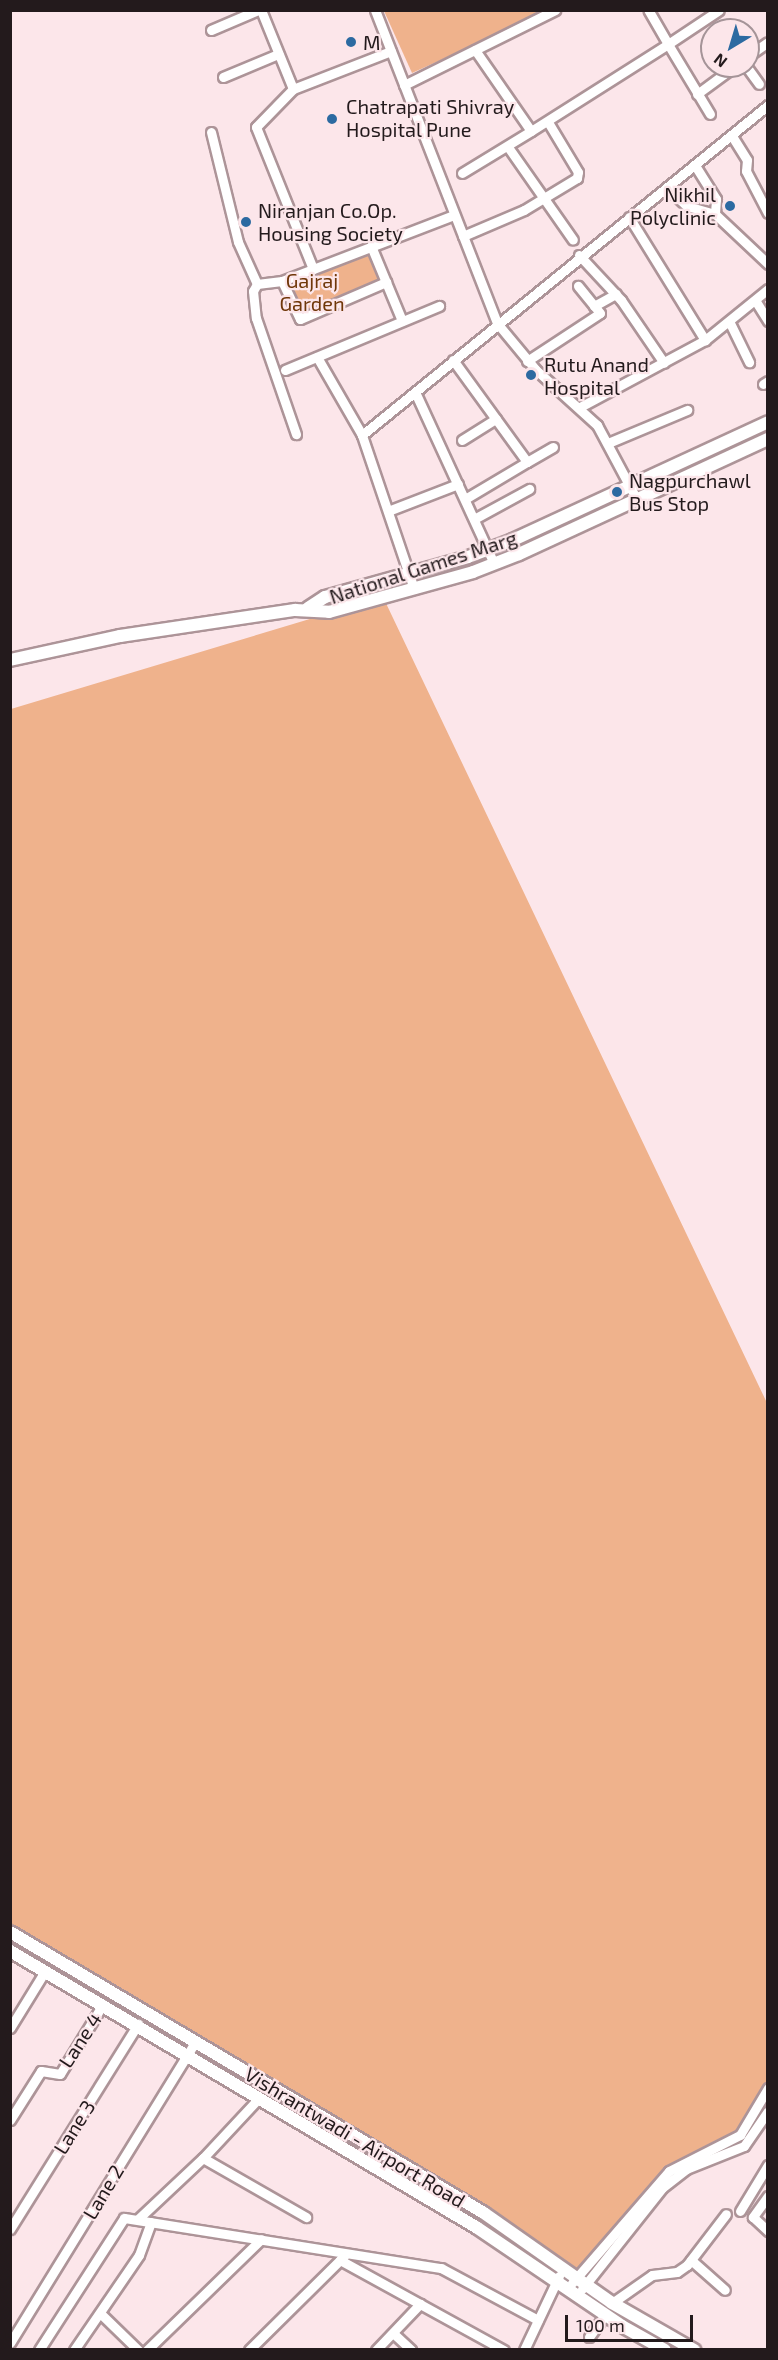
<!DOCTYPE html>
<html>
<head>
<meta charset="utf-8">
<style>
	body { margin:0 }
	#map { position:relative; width:778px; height:2360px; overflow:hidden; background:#fce6ea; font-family:"Exo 2",sans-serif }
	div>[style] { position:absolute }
	.green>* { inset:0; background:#efb28c }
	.roads { filter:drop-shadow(2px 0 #ad9498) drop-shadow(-2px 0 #ad9498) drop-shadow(0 2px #ad9498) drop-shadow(0 -2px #ad9498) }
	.minor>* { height:9px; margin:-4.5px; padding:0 4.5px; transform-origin:4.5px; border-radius:4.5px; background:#fff }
	.major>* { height:12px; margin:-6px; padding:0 6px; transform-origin:6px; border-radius:6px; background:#fff }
	.dots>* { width:16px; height:16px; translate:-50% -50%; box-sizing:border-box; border:3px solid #fce6ea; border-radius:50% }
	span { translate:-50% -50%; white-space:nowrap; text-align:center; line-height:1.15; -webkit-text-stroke:4.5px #fce6ea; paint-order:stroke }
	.poi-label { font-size:20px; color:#231a1c }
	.left { translate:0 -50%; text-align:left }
	.right { translate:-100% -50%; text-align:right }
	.park-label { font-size:20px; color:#6f3709 }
	.street-label { font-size:20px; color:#231a1c }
	.frame { position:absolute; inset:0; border:12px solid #231a1c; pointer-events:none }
	.north { position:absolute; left:700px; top:18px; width:60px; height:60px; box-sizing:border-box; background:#fce6ea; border:2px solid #a59498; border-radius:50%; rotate:218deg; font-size:16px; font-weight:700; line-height:24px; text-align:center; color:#231a1c }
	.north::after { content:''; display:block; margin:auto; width:21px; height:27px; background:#2c6aa1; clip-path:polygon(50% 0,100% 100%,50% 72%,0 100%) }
	.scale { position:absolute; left:565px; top:2315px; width:128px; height:27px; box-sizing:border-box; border:3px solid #231a1c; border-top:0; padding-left:8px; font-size:18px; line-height:21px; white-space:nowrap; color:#231a1c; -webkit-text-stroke:4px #fce6ea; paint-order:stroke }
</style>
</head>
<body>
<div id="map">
	<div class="green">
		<div style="clip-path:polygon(384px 11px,549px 11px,412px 73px)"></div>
		<div style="clip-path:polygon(371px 246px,386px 282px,300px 319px,282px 281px)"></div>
		<div style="clip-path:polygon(383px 597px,767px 1403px,767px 2104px,751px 2139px,691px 2161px,578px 2274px,11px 1955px,11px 709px)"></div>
	</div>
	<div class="roads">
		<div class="minor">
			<div style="left:261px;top:10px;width:85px;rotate:67.9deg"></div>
			<div style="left:375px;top:10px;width:336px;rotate:68.7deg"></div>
			<div style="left:497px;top:323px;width:60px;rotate:50.4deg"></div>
			<div style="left:535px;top:369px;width:84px;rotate:42.1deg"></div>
			<div style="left:597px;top:425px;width:85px;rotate:61.9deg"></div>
			<div style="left:211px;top:30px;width:51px;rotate:-23.1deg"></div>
			<div style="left:475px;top:50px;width:98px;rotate:55.3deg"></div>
			<div style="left:531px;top:131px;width:162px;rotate:-32.4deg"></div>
			<div style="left:668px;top:44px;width:39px;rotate:-120deg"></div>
			<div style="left:748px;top:56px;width:24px;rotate:-35deg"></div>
			<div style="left:746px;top:66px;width:22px;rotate:54deg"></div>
			<div style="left:223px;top:77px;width:60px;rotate:-22.7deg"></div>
			<div style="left:404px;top:85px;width:169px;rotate:-26.4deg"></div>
			<div style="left:293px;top:89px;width:53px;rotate:134.2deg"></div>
			<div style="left:256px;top:127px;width:153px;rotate:68.1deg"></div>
			<div style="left:293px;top:89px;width:105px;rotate:-21.2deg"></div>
			<div style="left:697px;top:94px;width:47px;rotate:-36.4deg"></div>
			<div style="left:710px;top:114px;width:82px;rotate:-121deg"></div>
			<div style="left:668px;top:44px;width:61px;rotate:-33.7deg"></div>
			<div style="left:211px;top:132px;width:113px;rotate:76.2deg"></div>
			<div style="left:238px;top:242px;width:46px;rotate:65.7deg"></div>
			<div style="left:732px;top:136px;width:28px;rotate:58deg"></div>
			<div style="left:747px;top:160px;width:11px;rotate:95deg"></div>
			<div style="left:746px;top:171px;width:47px;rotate:62.4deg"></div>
			<div style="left:508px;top:147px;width:113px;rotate:55deg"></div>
			<div style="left:696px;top:167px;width:38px;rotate:58deg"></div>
			<div style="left:716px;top:199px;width:15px;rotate:94deg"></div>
			<div style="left:462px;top:173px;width:81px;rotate:-31.3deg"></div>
			<div style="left:667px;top:187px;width:28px;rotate:44deg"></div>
			<div style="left:687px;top:206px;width:29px;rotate:16deg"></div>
			<div style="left:715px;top:214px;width:73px;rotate:43.3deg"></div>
			<div style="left:629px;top:217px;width:145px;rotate:58.3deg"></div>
			<div style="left:463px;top:236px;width:66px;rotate:-23.1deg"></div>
			<div style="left:524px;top:210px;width:62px;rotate:-31.1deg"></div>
			<div style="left:577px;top:178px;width:6px;rotate:-81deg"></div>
			<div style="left:578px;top:172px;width:58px;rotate:-121deg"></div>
			<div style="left:371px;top:246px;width:81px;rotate:67.5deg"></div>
			<div style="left:579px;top:255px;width:62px;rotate:47deg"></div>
			<div style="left:621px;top:300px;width:76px;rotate:55.7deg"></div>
			<div style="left:282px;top:281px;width:42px;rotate:64.7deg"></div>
			<div style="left:300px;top:319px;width:94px;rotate:-23.3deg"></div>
			<div style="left:257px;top:284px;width:25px;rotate:-7deg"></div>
			<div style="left:282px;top:281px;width:184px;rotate:-21deg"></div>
			<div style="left:257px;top:284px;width:8px;rotate:120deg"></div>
			<div style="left:253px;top:291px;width:27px;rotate:84deg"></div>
			<div style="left:256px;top:318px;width:123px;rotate:71deg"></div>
			<div style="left:755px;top:300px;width:25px;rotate:58deg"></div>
			<div style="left:594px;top:306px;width:25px;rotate:-29deg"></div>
			<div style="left:729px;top:321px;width:46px;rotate:64deg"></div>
			<div style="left:317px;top:357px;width:90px;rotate:60deg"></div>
			<div style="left:453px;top:360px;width:126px;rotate:54deg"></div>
			<div style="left:527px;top:462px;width:72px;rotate:149.2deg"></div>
			<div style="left:527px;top:361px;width:87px;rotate:-33.3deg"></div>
			<div style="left:600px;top:313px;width:35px;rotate:-129deg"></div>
			<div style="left:285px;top:370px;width:167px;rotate:-22.6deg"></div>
			<div style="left:763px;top:384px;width:6px;rotate:-31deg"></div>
			<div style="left:415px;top:392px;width:189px;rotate:65.3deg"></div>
			<div style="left:580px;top:407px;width:142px;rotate:-28.2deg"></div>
			<div style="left:705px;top:340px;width:81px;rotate:-39deg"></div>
			<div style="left:462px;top:440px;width:40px;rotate:-32deg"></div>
			<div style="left:608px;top:443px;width:86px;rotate:-22.7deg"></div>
			<div style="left:527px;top:462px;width:30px;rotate:-30deg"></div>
			<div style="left:388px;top:511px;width:75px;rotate:-21.1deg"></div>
			<div style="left:474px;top:519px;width:63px;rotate:-28.6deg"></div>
			<div style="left:414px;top:589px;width:163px;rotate:-108.7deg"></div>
			<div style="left:362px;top:435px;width:523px;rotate:-39.1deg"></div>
			<div style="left:10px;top:2028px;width:67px;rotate:-58.4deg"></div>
			<div style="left:10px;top:2120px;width:58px;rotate:-57.7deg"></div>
			<div style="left:41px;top:2071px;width:19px;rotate:9deg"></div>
			<div style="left:60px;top:2074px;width:82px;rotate:-58.4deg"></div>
			<div style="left:203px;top:2158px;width:119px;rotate:29.8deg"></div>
			<div style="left:768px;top:2196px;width:26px;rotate:126deg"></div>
			<div style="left:753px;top:2217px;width:21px;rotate:43deg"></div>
			<div style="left:740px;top:2211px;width:54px;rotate:-58.7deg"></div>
			<div style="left:138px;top:2219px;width:89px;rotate:-43.2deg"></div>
			<div style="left:203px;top:2158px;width:81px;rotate:-47deg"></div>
			<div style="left:10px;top:2229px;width:242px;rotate:-58deg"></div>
			<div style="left:340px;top:2260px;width:187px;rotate:28.8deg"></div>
			<div style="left:691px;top:2260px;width:45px;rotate:41.4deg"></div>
			<div style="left:572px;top:2283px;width:148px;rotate:-49.1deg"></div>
			<div style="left:669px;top:2171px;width:80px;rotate:-26.9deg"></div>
			<div style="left:740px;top:2135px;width:55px;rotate:-59.2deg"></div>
			<div style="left:582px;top:2289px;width:129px;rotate:-51.6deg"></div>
			<div style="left:662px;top:2188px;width:31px;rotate:-38deg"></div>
			<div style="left:686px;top:2169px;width:62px;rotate:-21.6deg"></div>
			<div style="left:744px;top:2146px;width:42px;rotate:-55.6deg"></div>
			<div style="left:612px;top:2303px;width:49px;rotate:-35deg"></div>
			<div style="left:652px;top:2275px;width:25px;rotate:-7deg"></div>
			<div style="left:677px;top:2272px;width:12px;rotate:-35deg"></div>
			<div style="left:687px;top:2265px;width:64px;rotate:-52.6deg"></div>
			<div style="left:101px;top:2314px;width:52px;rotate:44.2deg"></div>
			<div style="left:393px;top:2333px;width:25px;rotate:43deg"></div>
			<div style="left:589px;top:2337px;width:27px;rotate:-54deg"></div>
			<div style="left:10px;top:2343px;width:355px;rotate:-58.4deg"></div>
			<div style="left:39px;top:2350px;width:157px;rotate:-57.2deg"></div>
			<div style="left:124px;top:2218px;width:321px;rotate:9deg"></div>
			<div style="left:441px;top:2268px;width:110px;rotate:28.2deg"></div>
			<div style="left:74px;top:2350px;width:115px;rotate:-55.6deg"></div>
			<div style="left:139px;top:2255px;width:35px;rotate:-70deg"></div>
			<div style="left:147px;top:2350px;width:159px;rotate:-44.2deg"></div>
			<div style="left:249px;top:2350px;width:134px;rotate:-44.7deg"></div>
			<div style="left:376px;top:2350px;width:64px;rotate:-46.3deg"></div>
			<div style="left:524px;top:2350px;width:82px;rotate:-64.7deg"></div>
		</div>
		<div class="major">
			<div style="left:308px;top:608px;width:20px;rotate:-33deg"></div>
			<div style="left:325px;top:597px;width:148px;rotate:-15.6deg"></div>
			<div style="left:468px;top:557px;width:48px;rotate:-20.7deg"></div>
			<div style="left:513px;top:540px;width:281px;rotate:-24.8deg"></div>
			<div style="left:10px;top:660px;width:113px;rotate:-12.3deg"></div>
			<div style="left:120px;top:636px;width:177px;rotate:-8.5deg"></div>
			<div style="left:295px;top:610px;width:34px;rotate:3deg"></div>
			<div style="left:329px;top:612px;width:149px;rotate:-15.5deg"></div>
			<div style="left:473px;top:572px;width:49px;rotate:-21.4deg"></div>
			<div style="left:519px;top:554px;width:274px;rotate:-24.8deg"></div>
			<div style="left:10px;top:1932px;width:551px;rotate:30.66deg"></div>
			<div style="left:484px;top:2213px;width:156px;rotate:35.1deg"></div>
			<div style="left:612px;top:2303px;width:95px;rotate:29.8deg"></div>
			<div style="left:10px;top:1951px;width:542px;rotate:30.64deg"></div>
			<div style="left:476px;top:2227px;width:176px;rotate:34.1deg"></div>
			<div style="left:622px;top:2326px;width:49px;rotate:29.2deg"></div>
		</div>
	</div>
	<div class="dots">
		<div style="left:351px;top:42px;background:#2c6aa1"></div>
		<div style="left:332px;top:119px;background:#2c6aa1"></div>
		<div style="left:730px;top:206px;background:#2c6aa1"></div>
		<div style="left:246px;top:222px;background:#2c6aa1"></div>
		<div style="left:531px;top:375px;background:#2c6aa1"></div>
		<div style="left:617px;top:492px;background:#2c6aa1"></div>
	</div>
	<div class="poi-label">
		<span class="left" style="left:363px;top:42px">M</span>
		<span class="left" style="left:346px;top:118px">Chatrapati Shivray<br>Hospital Pune</span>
		<span class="right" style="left:716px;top:206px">Nikhil<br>Polyclinic</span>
		<span class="left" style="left:258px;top:222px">Niranjan Co.Op.<br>Housing Society</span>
		<span class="left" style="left:544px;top:376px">Rutu Anand<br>Hospital</span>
		<span class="left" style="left:629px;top:492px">Nagpurchawl<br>Bus Stop</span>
	</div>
	<div class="park-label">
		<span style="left:312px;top:292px">Gajraj<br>Garden</span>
	</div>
	<div class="street-label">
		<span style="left:423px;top:567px;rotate:-18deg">National Games Marg</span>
		<span style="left:80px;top:2040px;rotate:-57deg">Lane 4</span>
		<span style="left:74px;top:2127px;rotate:-58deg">Lane 3</span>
		<span style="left:355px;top:2137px;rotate:31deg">Vishrantwadi - Airport Road</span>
		<span style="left:103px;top:2192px;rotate:-59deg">Lane 2</span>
	</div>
	<div class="frame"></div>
	<div class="north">N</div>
	<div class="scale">100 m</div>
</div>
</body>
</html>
